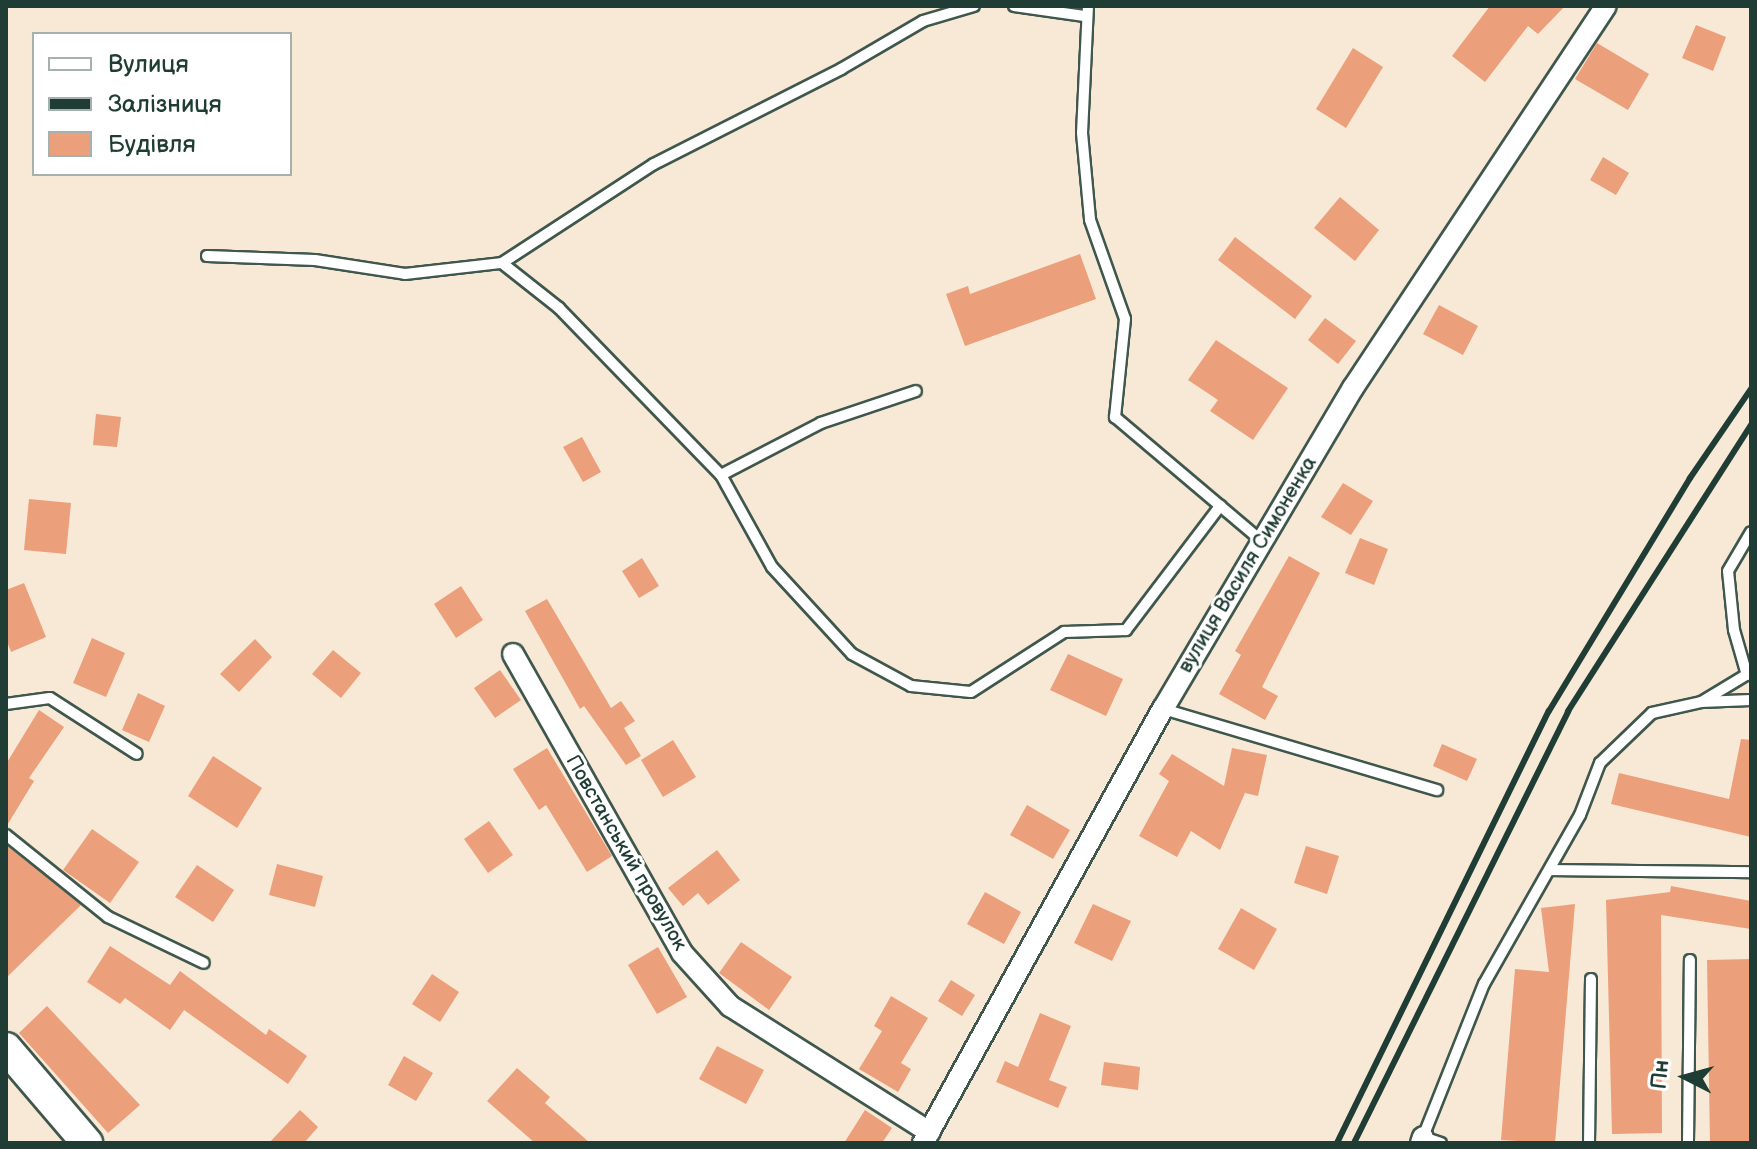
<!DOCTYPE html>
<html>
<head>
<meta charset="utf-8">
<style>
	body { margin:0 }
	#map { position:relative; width:1757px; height:1149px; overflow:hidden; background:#f7e9d6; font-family:"Balsamiq Sans",sans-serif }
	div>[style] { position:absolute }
	.building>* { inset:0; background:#ec9f7b }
	.roads { filter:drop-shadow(2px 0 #3f574c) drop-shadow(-2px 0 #3f574c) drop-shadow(0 2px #3f574c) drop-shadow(0 -2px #3f574c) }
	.service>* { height:10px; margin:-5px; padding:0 5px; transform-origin:5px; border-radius:5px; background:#fff }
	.minor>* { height:20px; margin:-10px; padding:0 10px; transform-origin:10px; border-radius:10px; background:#fff }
	.secondary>* { height:30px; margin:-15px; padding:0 15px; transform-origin:15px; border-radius:15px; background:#fff }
	.rail>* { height:6px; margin:-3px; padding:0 3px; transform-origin:3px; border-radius:3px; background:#1f3d34 }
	span { translate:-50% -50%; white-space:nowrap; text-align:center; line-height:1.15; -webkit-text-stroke:6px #fff; paint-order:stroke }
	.street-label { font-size:20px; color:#1f3d34 }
	.frame { position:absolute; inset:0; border:8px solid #1f3d34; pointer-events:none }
	.legend { position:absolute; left:32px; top:32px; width:260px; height:144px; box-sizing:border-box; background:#fff; border:2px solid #a5b1ae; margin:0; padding:10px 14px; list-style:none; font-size:24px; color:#1f3d34 }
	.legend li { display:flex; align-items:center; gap:16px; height:40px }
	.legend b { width:40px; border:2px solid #a5b1ae }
	.north { position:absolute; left:1645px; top:1037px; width:80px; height:80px; -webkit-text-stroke:6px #fff; paint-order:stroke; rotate:276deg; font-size:22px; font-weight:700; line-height:32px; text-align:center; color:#1f3d34 }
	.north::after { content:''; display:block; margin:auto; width:28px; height:36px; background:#1f3d34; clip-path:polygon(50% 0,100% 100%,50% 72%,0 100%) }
</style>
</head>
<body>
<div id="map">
	<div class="building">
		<div style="clip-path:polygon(1490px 6px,1565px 6px,1538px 34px,1528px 26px,1485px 82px,1452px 56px)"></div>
		<div style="clip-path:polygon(1696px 25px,1726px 37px,1713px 71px,1682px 58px)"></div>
		<div style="clip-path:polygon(1597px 43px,1649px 74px,1628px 110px,1575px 79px)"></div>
		<div style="clip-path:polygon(1353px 48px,1383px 67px,1346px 128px,1316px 109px)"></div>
		<div style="clip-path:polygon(1603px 157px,1629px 173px,1616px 195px,1590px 180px)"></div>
		<div style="clip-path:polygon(1340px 197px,1379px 230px,1355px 261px,1314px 228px)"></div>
		<div style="clip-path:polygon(1235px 237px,1312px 296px,1295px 319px,1218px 260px)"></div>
		<div style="clip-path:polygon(1080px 254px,1096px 299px,965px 346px,946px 294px,968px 286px,970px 294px)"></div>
		<div style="clip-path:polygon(1439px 305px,1478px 326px,1463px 355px,1423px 334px)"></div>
		<div style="clip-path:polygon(1325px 318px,1356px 341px,1338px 364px,1308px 340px)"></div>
		<div style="clip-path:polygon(1216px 340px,1288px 388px,1253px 440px,1210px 411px,1218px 400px,1188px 380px)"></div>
		<div style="clip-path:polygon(96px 414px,121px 417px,117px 447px,93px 445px)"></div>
		<div style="clip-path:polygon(582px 437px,601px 472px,583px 482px,563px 447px)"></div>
		<div style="clip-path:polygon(1343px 483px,1373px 501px,1351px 535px,1321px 517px)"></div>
		<div style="clip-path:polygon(29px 499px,71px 503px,66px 554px,24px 550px)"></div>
		<div style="clip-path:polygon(1360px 538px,1388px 549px,1374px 585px,1345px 573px)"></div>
		<div style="clip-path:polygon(1289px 556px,1320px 573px,1262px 687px,1278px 696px,1265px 720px,1219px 694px,1241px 655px,1235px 651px)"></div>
		<div style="clip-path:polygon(642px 558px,659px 586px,639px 598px,622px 571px)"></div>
		<div style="clip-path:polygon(24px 583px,46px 637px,11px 652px,6px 639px,6px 590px)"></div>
		<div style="clip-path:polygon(461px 586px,483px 620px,456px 638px,434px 604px)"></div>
		<div style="clip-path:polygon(547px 599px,611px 708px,621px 701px,635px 721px,624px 728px,641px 756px,626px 765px,584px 706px,580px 709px,525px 611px)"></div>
		<div style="clip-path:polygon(92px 638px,125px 653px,106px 697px,73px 683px)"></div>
		<div style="clip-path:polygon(255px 639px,272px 657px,239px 692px,220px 674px)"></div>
		<div style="clip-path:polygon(333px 650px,361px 673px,341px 698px,312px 674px)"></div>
		<div style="clip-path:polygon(1068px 654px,1123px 679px,1106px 716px,1050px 690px)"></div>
		<div style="clip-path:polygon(500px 670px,521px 700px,495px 718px,474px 688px)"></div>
		<div style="clip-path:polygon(138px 693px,165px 706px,149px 742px,122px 730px)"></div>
		<div style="clip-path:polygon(39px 710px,64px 727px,29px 778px,34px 781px,6px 827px,6px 764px)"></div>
		<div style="clip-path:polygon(1741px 739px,1751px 740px,1751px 837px,1611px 804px,1619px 773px,1729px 799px)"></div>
		<div style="clip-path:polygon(673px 740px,696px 777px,663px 797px,641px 760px)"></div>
		<div style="clip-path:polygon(1442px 744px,1477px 759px,1467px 781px,1433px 766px)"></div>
		<div style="clip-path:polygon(547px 748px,612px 856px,587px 872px,546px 805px,539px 810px,513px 769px)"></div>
		<div style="clip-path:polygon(1232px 748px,1267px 755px,1258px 796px,1245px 793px,1220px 850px,1191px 831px,1177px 857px,1139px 836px,1169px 781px,1159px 774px,1172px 754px,1224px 786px)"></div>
		<div style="clip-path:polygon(213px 756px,262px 788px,237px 828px,188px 796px)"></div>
		<div style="clip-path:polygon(1027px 805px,1070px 830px,1053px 859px,1010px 835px)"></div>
		<div style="clip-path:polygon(489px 821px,513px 855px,488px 873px,464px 839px)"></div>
		<div style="clip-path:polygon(92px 829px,139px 862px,110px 903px,63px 870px)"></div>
		<div style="clip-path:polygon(6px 845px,81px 905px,6px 978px)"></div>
		<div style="clip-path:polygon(1306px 846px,1339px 856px,1327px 894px,1294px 883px)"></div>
		<div style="clip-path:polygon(717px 850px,740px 880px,708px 905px,698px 893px,683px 906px,668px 888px)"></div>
		<div style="clip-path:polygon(277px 864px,323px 876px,315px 907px,269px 895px)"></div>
		<div style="clip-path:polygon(197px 865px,234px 890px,213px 922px,175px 897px)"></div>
		<div style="clip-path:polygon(1671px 886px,1751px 901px,1751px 929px,1661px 915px,1662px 1133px,1612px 1134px,1606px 900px,1670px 892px)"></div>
		<div style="clip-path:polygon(985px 892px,1021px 912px,1004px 944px,967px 924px)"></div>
		<div style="clip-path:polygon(1093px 904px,1131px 921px,1112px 961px,1074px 943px)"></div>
		<div style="clip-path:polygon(1575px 904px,1555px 1143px,1501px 1140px,1515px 969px,1549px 972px,1541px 908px)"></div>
		<div style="clip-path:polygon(1241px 908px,1277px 929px,1254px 970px,1218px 949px)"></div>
		<div style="clip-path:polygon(741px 942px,792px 977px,769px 1010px,719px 973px)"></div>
		<div style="clip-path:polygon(110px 946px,170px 985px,180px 971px,266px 1035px,269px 1029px,307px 1056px,288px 1084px,184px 1010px,170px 1030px,125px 998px,120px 1004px,87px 982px)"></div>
		<div style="clip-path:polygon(658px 947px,687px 997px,657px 1014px,628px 965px)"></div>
		<div style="clip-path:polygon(1751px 959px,1751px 1143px,1710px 1143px,1707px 960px)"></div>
		<div style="clip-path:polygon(432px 974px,459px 992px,440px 1022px,412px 1004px)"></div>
		<div style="clip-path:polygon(951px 980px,975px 995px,962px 1016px,938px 1001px)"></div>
		<div style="clip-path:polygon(891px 996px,928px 1018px,901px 1063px,911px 1069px,898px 1092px,859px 1069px,882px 1031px,874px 1026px)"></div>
		<div style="clip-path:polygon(47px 1006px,140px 1105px,108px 1133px,19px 1033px)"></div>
		<div style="clip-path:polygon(1040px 1013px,1071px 1026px,1049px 1080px,1067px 1087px,1058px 1108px,996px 1082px,1005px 1061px,1018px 1067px)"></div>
		<div style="clip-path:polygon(717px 1046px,764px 1070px,746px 1104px,699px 1079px)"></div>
		<div style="clip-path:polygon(404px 1056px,433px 1073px,416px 1101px,388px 1085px)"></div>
		<div style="clip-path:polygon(1104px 1062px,1140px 1067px,1138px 1090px,1101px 1085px)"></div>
		<div style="clip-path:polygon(517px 1068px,550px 1097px,545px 1103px,590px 1143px,535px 1143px,487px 1101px)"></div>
		<div style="clip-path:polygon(300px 1110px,318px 1127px,304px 1143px,269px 1143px)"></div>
		<div style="clip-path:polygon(865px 1110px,892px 1128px,882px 1143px,844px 1143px)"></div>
	</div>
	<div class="roads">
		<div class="service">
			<div style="left:1014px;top:6px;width:71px;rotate:8.1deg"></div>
			<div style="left:1088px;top:6px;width:127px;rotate:92.7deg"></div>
			<div style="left:1082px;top:133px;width:87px;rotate:84.7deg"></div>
			<div style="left:1090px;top:220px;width:105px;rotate:70.5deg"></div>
			<div style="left:1125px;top:319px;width:99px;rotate:95.8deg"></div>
			<div style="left:1115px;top:417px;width:194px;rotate:40.2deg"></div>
			<div style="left:207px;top:256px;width:108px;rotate:2.1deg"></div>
			<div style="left:315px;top:260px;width:91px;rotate:8.8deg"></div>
			<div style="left:405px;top:274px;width:98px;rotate:-6.5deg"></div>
			<div style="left:502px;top:263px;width:181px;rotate:-33.1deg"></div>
			<div style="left:654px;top:164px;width:210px;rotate:-26.9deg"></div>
			<div style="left:841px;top:69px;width:95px;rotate:-30.3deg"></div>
			<div style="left:923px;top:21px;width:53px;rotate:-16.4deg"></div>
			<div style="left:502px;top:263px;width:73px;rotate:38.3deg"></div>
			<div style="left:559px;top:308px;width:233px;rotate:45.9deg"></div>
			<div style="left:721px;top:475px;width:105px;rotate:61deg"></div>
			<div style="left:772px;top:567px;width:118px;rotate:47.4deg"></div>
			<div style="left:852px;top:654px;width:67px;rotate:28.5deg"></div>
			<div style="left:911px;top:686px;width:60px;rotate:5.7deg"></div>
			<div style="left:971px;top:692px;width:111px;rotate:-32.8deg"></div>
			<div style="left:1064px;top:632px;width:62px;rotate:-1.8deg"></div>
			<div style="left:1126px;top:630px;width:156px;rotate:-52.8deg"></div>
			<div style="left:721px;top:475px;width:113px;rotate:-27.5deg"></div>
			<div style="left:821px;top:423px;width:100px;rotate:-18.6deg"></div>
			<div style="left:1747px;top:675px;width:47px;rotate:-106.1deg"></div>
			<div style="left:1734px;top:630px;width:59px;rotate:-95.8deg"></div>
			<div style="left:1728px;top:571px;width:45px;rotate:-59.5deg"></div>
			<div style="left:1703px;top:701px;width:56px;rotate:-31.1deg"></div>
			<div style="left:6px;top:704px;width:44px;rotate:-7.8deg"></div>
			<div style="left:50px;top:698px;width:103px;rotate:32.8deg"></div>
			<div style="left:1163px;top:709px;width:286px;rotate:16.5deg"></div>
			<div style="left:6px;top:835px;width:131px;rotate:38.8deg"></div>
			<div style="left:108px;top:917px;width:106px;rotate:25.6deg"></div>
			<div style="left:1551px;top:870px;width:200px;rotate:0.6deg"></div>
			<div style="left:1441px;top:1143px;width:19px;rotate:-162deg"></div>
			<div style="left:1423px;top:1137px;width:165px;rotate:-68.3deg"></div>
			<div style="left:1484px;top:984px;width:194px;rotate:-60.4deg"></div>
			<div style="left:1580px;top:815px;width:56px;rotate:-69deg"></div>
			<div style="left:1600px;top:763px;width:72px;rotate:-43.9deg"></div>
			<div style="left:1652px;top:713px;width:50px;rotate:-12.7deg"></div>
			<div style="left:1701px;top:702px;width:50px;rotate:-2.3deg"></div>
			<div style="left:1589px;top:1143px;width:164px;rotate:-89.3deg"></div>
			<div style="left:1688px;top:1143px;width:183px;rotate:-89.4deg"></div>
		</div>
		<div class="minor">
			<div style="left:513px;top:654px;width:343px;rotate:60.5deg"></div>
			<div style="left:682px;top:953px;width:72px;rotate:47.8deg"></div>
			<div style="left:730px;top:1006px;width:236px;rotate:32.3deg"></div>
			<div style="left:923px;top:1143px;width:496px;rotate:-61.1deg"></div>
			<div style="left:1163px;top:709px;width:373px;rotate:-59.4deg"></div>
			<div style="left:1353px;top:388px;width:458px;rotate:-56.5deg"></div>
			<div style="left:1421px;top:1143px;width:6px;rotate:-72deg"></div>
		</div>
		<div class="secondary">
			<div style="left:6px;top:1048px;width:125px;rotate:49.5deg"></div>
		</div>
	</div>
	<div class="rail">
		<div style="left:1337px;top:1143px;width:481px;rotate:-63.9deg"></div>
		<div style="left:1549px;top:711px;width:272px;rotate:-58.8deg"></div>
		<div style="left:1690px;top:478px;width:108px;rotate:-55.6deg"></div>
		<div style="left:1354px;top:1143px;width:482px;rotate:-63.6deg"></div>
		<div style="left:1568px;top:711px;width:340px;rotate:-57.4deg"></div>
	</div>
	<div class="street-label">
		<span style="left:1248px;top:565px;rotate:-59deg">вулиця Василя Симоненка</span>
		<span style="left:626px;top:853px;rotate:60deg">Повстанський провулок</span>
	</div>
	<div class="frame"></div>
	<ul class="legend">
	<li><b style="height:10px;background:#fff"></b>Вулиця</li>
	<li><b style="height:10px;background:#1f3d34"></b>Залізниця</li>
	<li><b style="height:22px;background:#ec9f7b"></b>Будівля</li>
	</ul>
	<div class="north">Пн</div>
</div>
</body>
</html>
